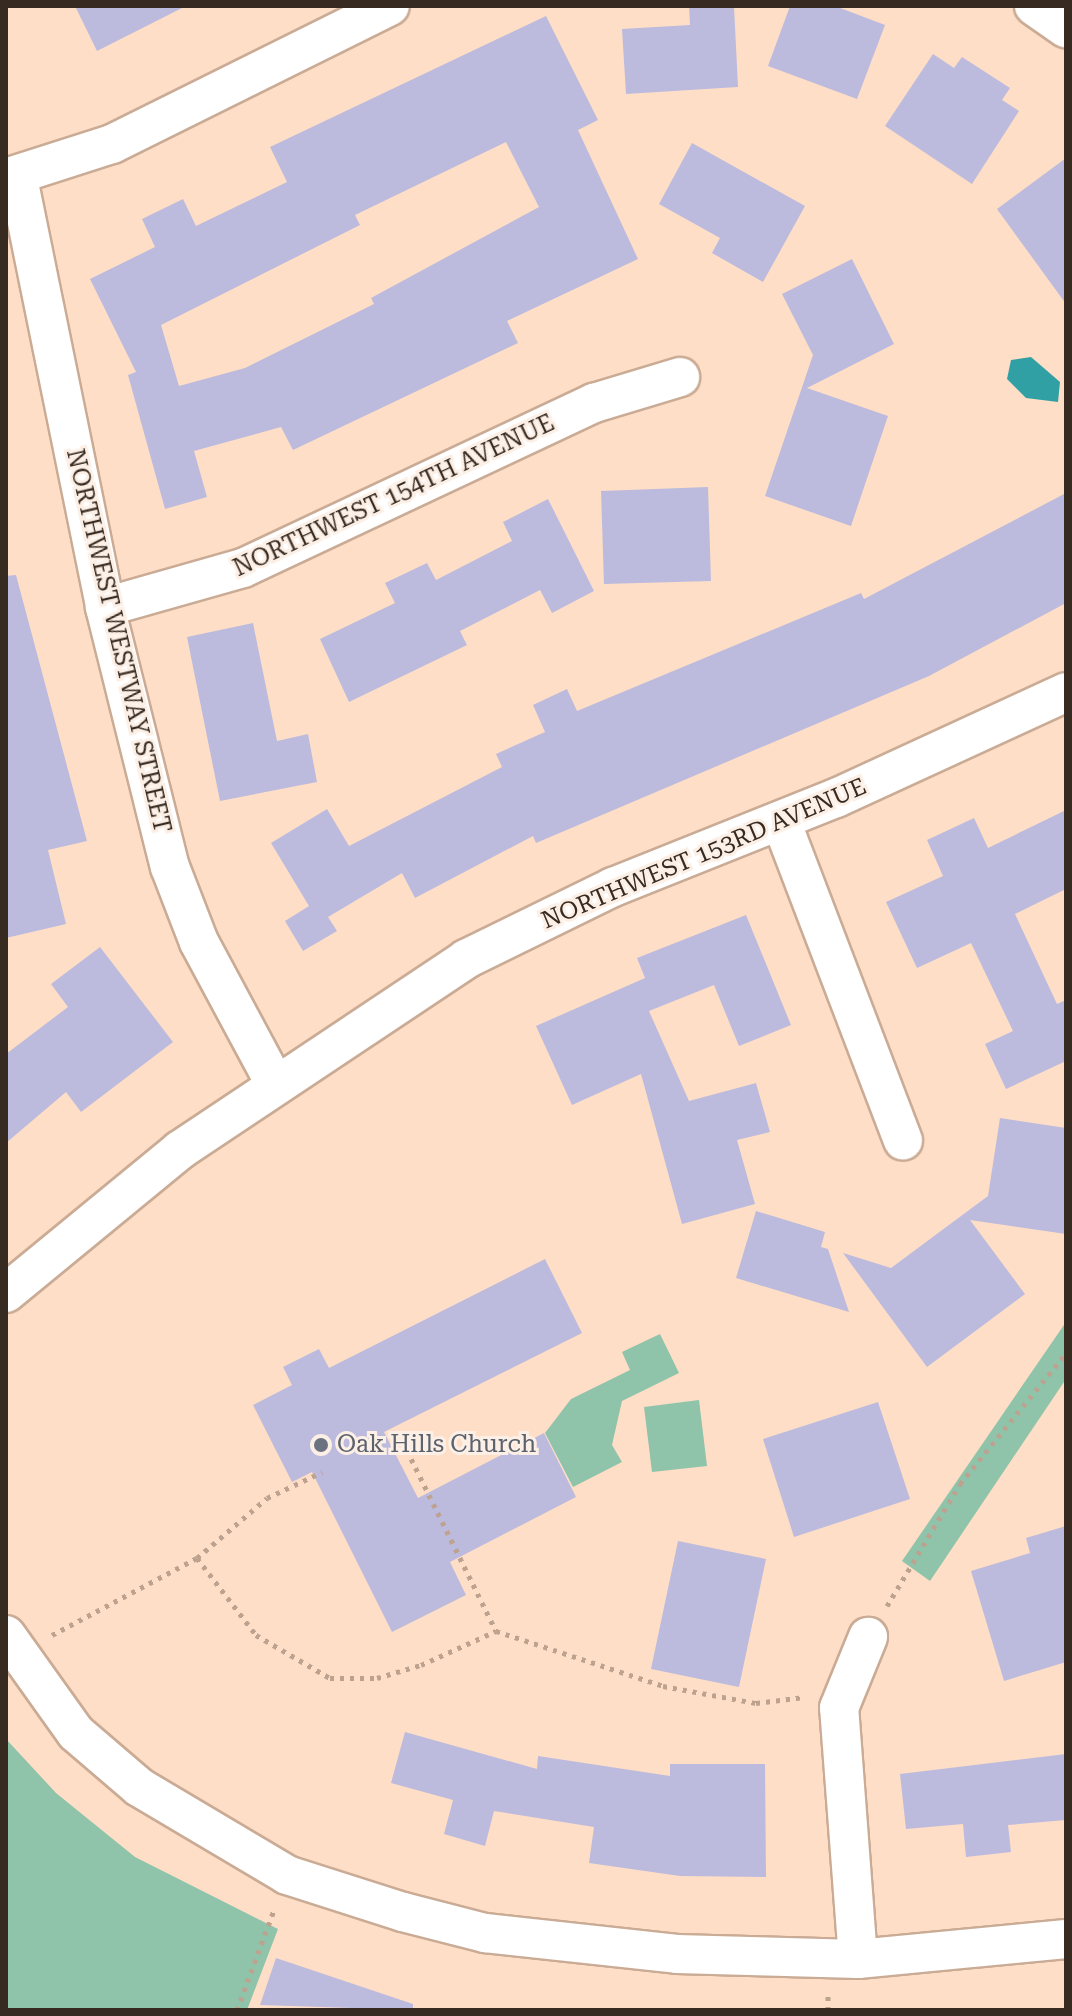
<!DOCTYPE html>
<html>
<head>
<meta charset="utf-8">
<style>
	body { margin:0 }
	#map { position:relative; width:1072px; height:2016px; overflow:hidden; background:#fedec6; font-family:"Roboto Serif",serif }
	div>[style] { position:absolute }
	.green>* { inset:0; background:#8fc3aa }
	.water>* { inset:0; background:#31a0a5 }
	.building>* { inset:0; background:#bcbbdd }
	.path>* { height:5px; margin-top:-2.5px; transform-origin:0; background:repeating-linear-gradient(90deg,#bca28f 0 4px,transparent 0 10px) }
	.roads { filter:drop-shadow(2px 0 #caab95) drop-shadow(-2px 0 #caab95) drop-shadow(0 2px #caab95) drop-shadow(0 -2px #caab95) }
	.street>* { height:38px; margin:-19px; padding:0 19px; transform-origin:19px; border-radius:19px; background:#fff }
	.dots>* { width:22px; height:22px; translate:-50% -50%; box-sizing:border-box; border:4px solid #fcefe6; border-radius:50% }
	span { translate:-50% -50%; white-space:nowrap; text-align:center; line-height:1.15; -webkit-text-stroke:6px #fcefe6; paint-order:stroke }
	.street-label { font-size:24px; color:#362a21 }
	.worship-label { font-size:24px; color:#5b616d }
	.left { translate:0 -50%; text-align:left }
	.frame { position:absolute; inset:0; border:8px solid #362a21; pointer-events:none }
</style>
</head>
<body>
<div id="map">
	<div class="green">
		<div style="clip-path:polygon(1066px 1322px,1066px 1379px,930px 1581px,902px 1561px)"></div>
		<div style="clip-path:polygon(660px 1334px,679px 1373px,622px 1401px,612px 1445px,622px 1462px,573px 1487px,545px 1433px,571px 1399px,630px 1370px,622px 1352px)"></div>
		<div style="clip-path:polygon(699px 1400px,707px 1466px,652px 1472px,644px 1407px)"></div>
		<div style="clip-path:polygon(6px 1739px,56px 1793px,135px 1857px,278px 1929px,247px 2010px,6px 2010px)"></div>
	</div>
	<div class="water">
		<div style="clip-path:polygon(1031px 357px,1060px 382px,1058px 402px,1026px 398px,1007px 379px,1011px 360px)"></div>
	</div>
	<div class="building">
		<div style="clip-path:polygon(75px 6px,186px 6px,97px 51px)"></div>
		<div style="clip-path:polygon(689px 6px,734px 6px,738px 87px,626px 94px,622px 29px,690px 25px)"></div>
		<div style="clip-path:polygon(790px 6px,835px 6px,885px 25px,857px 99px,768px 66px)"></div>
		<div style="clip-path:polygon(evenodd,546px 16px,598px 120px,578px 130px,638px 259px,507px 321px,518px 343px,293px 450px,281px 427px,194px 451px,207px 497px,165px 509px,128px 375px,136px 372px,90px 279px,155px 247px,142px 219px,183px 199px,196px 226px,287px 182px,270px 147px,546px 16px,506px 142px,539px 207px,371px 298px,374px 304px,245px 368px,179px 386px,161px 325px,360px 225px,355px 215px,506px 142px)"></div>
		<div style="clip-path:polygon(933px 54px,954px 68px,962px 57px,1010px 88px,1002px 100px,1019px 111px,972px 184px,885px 126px)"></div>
		<div style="clip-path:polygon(692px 143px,805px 206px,763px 282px,712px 253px,720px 238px,659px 204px)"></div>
		<div style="clip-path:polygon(1066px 158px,1066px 304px,997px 209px)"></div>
		<div style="clip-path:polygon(852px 259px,894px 344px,807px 388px,888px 416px,851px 526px,765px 496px,813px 355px,782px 294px)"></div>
		<div style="clip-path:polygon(708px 487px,711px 581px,604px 584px,601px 491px)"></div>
		<div style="clip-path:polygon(1066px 493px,1066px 603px,929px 676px,536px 843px,533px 836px,415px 898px,402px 873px,328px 917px,337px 931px,303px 951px,285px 921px,309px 906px,271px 843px,327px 809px,349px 846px,502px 767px,496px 754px,545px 732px,533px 705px,567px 689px,577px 711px,861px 593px,864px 599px)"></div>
		<div style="clip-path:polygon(548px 499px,594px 591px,552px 613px,540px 590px,460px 631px,467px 645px,349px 702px,320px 639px,395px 603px,385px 583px,427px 563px,436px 580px,512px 541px,503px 522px)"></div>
		<div style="clip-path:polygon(16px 575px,87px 841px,48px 850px,66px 924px,6px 938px,6px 576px)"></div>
		<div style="clip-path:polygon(253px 623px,277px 741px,308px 734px,317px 782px,220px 801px,187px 637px)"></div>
		<div style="clip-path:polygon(1066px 810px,1066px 889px,1015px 914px,1057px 1004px,1066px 1000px,1066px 1061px,1006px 1089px,985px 1044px,1013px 1031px,971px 943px,917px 968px,886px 902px,943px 876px,927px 840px,974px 818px,988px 848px)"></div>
		<div style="clip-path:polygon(746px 915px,791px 1025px,739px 1046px,714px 985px,649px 1011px,689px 1101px,756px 1083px,770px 1132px,737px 1140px,755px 1204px,682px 1224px,641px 1074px,572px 1105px,536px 1026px,645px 978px,637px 958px)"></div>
		<div style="clip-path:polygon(100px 947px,173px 1042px,81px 1112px,66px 1092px,6px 1143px,6px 1054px,68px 1007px,51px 984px)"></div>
		<div style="clip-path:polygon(1000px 1118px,1066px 1128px,1066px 1234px,970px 1220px,1025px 1294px,927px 1367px,843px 1253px,891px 1268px,988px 1196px)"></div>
		<div style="clip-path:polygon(756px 1211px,825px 1232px,821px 1247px,828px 1249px,849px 1312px,736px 1278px)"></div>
		<div style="clip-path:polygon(545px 1259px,582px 1333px,384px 1432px,418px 1498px,544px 1433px,576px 1497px,450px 1562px,466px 1595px,392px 1632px,312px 1472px,292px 1482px,253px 1405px,292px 1385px,283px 1367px,319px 1349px,329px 1368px)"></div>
		<div style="clip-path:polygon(878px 1402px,910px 1499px,794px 1537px,763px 1439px)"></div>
		<div style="clip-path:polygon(1066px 1526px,1066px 1662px,1004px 1681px,971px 1571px,1030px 1553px,1026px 1538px)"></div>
		<div style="clip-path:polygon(678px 1541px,766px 1559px,739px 1687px,651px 1669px)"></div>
		<div style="clip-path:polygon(405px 1732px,537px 1769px,538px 1756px,670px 1776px,670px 1764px,765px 1764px,766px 1877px,680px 1876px,589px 1863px,594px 1827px,494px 1811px,485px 1846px,444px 1834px,453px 1800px,391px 1783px)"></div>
		<div style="clip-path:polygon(1066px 1754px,1066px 1820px,1008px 1825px,1011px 1852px,966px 1857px,963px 1824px,906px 1829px,900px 1774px)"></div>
		<div style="clip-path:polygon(276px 1958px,413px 2004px,413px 2010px,260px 2005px)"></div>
	</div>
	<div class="path">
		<div style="left:398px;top:1432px;width:222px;rotate:63.8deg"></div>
		<div style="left:496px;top:1631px;width:176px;rotate:18.2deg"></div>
		<div style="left:663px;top:1686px;width:95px;rotate:10.4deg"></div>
		<div style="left:756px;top:1703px;width:49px;rotate:-7deg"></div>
		<div style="left:197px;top:1558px;width:92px;rotate:-40.6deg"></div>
		<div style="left:267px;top:1498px;width:61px;rotate:-25.3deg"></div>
		<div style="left:887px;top:1606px;width:142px;rotate:-59.1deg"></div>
		<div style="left:960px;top:1484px;width:169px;rotate:-51deg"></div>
		<div style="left:52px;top:1635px;width:164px;rotate:-28deg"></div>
		<div style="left:197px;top:1558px;width:97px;rotate:52.5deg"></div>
		<div style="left:256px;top:1635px;width:86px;rotate:30.2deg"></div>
		<div style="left:330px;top:1678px;width:47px"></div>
		<div style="left:377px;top:1678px;width:46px;rotate:-16.5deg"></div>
		<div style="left:421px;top:1665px;width:82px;rotate:-24.4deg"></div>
		<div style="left:828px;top:1996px;width:14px;rotate:90deg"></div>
		<div style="left:237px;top:2010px;width:107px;rotate:-69.7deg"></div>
	</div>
	<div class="roads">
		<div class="street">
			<div style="left:1034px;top:6px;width:39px;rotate:35deg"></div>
			<div style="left:6px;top:178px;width:111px;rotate:-17.8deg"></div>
			<div style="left:112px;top:144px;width:310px;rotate:-26.4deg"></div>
			<div style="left:18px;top:178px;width:438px;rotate:78.5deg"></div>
			<div style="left:105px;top:607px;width:268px;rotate:76deg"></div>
			<div style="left:170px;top:867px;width:80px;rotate:68.9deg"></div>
			<div style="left:199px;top:942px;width:161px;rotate:61.8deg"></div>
			<div style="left:105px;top:607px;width:143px;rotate:-15.8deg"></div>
			<div style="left:243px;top:568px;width:388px;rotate:-25.2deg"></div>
			<div style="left:594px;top:403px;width:90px;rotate:-16.8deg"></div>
			<div style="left:781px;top:821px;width:342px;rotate:69.1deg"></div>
			<div style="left:6px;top:1293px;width:225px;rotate:-39.4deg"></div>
			<div style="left:180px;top:1150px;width:344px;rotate:-33.7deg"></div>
			<div style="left:466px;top:959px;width:164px;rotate:-26.1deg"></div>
			<div style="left:613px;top:887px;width:240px;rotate:-21.8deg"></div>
			<div style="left:836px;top:798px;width:253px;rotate:-24.7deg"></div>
			<div style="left:6px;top:1635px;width:120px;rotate:54.5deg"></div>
			<div style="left:76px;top:1733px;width:83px;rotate:40.6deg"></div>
			<div style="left:139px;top:1787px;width:172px;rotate:30.7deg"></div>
			<div style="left:287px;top:1875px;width:122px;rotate:17.7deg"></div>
			<div style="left:403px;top:1912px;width:85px;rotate:14.4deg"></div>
			<div style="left:485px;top:1933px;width:193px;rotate:6.2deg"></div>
			<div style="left:677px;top:1954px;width:181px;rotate:1.6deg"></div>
			<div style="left:858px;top:1959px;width:209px;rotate:-5.5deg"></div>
			<div style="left:858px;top:1959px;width:252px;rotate:-94.3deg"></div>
			<div style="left:839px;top:1708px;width:77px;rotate:-67.8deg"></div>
		</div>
	</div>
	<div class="dots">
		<div style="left:321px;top:1445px;background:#6b7280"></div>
	</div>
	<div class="street-label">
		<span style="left:394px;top:496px;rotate:-25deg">NORTHWEST 154TH AVENUE</span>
		<span style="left:118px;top:641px;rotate:77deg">NORTHWEST WESTWAY STREET</span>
		<span style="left:704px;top:854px;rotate:-23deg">NORTHWEST 153RD AVENUE</span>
	</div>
	<div class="worship-label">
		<span class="left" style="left:337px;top:1445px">Oak Hills Church</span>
	</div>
	<div class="frame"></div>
</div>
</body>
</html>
